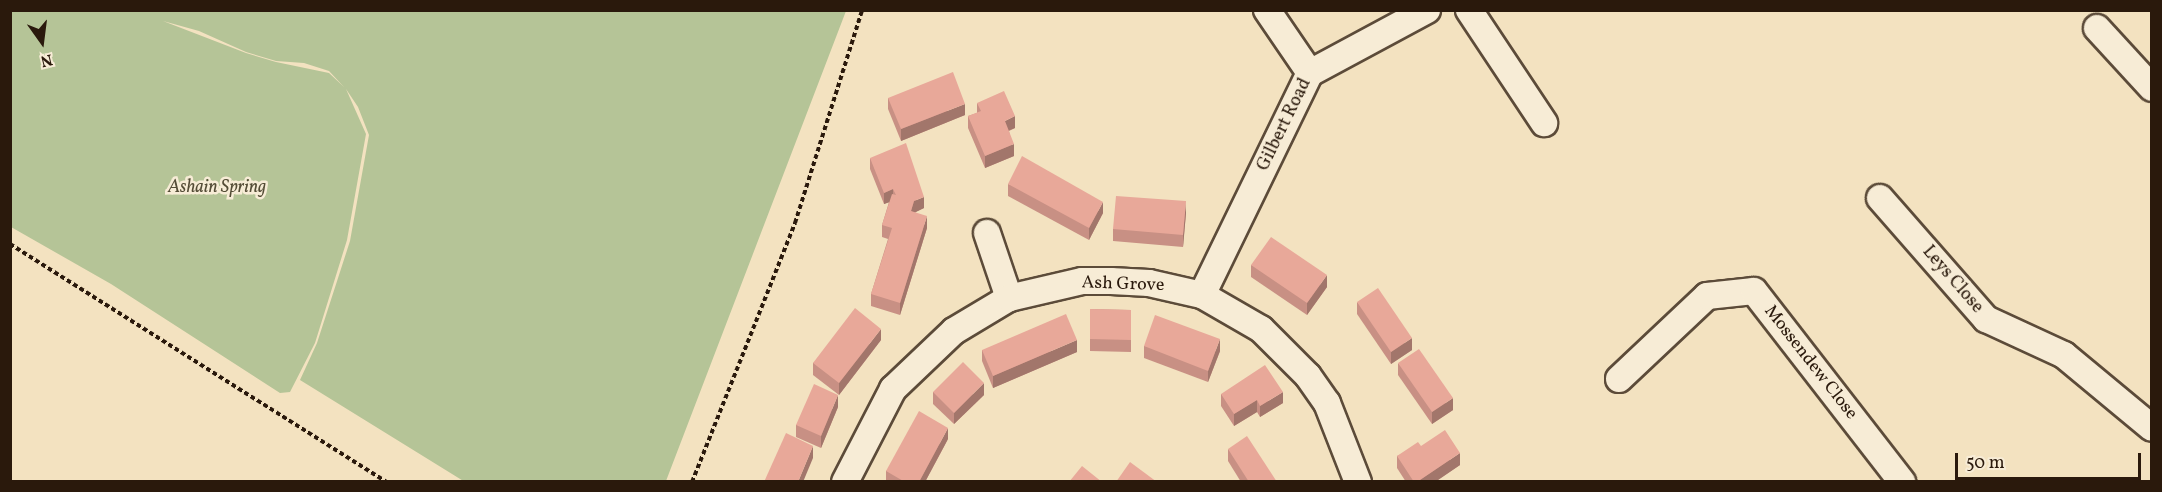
<!DOCTYPE html>
<html>
<head>
<meta charset="utf-8">
<style>
	body { margin:0 }
	#map { position:relative; width:2162px; height:492px; overflow:hidden; background:#f3e2c0; font-family:Vollkorn,serif }
	div>[style] { position:absolute }
	.green>* { inset:0; background:#b5c497 }
	.path>* { height:4px; margin-top:-2px; transform-origin:0; background:repeating-linear-gradient(90deg,#2a190c 0 4.5px,transparent 0 7.5px) }
	.roads { filter:drop-shadow(2px 0 #5c4b39) drop-shadow(-2px 0 #5c4b39) drop-shadow(0 2px #5c4b39) drop-shadow(0 -2px #5c4b39) }
	.street>* { height:26px; margin:-13px; padding:0 13px; transform-origin:13px; border-radius:13px; background:#f7ecd6 }
	.wall>* { inset:0; background:#c89084 }
	.shaded-wall>* { inset:0; background:#a2766b }
	.building>* { inset:0; background:#e8a899 }
	span { translate:-50% -50%; white-space:nowrap; text-align:center; line-height:1.15; -webkit-text-stroke:5px #f7ecd6; paint-order:stroke }
	.street-label { font-size:18px; color:#2a190c }
	.park-label { font-size:18px; color:#544c36; font-style:italic }
	.frame { position:absolute; inset:0; border:12px solid #2a190c; pointer-events:none }
	.north { position:absolute; left:12px; top:12px; width:60px; height:60px; -webkit-text-stroke:4px #f7ecd6; paint-order:stroke; rotate:166deg; font-size:16px; font-weight:700; line-height:24px; text-align:center; color:#2a190c }
	.north::after { content:''; display:block; margin:auto; width:21px; height:27px; background:#2a190c; clip-path:polygon(50% 0,100% 100%,50% 72%,0 100%) }
	.scale { position:absolute; left:1955px; top:453px; width:186px; height:27px; box-sizing:border-box; border:3px solid #2a190c; border-top:0; padding-left:8px; font-size:18px; line-height:21px; white-space:nowrap; color:#2a190c; -webkit-text-stroke:4px #f7ecd6; paint-order:stroke }
</style>
</head>
<body>
<div id="map">
	<div class="green">
		<div style="clip-path:polygon(evenodd,11px 10px,145px 11px,846px 11px,666px 481px,465px 482px,300px 380px,317px 343px,350px 241px,369px 135px,358px 107px,346px 89px,366px 134px,347px 240px,315px 343px,290px 392px,280px 393px,111px 284px,11px 227px,11px 10px,163px 21px,199px 31px,246px 52px,276px 61px,304px 63px,329px 71px,344px 87px,329px 73px,276px 62px,246px 53px,163px 21px)"></div>
	</div>
	<div class="path">
		<div style="left:10px;top:244px;width:445px;rotate:32.3deg"></div>
		<div style="left:692px;top:482px;width:279px;rotate:-68.3deg"></div>
		<div style="left:795px;top:223px;width:223px;rotate:-72.5deg"></div>
	</div>
	<div class="roads">
		<div class="street">
			<div style="left:1267px;top:10px;width:76px;rotate:55.7deg"></div>
			<div style="left:1469px;top:10px;width:136px;rotate:56.4deg"></div>
			<div style="left:2097px;top:28px;width:81px;rotate:47.5deg"></div>
			<div style="left:1880px;top:198px;width:161px;rotate:48.8deg"></div>
			<div style="left:1986px;top:319px;width:86px;rotate:24.8deg"></div>
			<div style="left:2064px;top:355px;width:114px;rotate:39.7deg"></div>
			<div style="left:987px;top:233px;width:69px;rotate:71.3deg"></div>
			<div style="left:1202px;top:295px;width:247px;rotate:-64.1deg"></div>
			<div style="left:1310px;top:73px;width:133px;rotate:-28.3deg"></div>
			<div style="left:1619px;top:379px;width:121px;rotate:-43.3deg"></div>
			<div style="left:1707px;top:296px;width:47px;rotate:-6.1deg"></div>
			<div style="left:1754px;top:291px;width:242px;rotate:52.2deg"></div>
			<div style="left:845px;top:482px;width:105px;rotate:-62.7deg"></div>
			<div style="left:893px;top:389px;width:84px;rotate:-43.6deg"></div>
			<div style="left:954px;top:331px;width:64px;rotate:-31deg"></div>
			<div style="left:1009px;top:298px;width:75px;rotate:-13.1deg"></div>
			<div style="left:1082px;top:281px;width:29px"></div>
			<div style="left:1111px;top:281px;width:38px;rotate:3deg"></div>
			<div style="left:1149px;top:283px;width:54px;rotate:12.8deg"></div>
			<div style="left:1202px;top:295px;width:68px;rotate:30deg"></div>
			<div style="left:1261px;top:329px;width:66px;rotate:45deg"></div>
			<div style="left:1308px;top:376px;width:33px;rotate:55deg"></div>
			<div style="left:1327px;top:403px;width:85px;rotate:68.6deg"></div>
		</div>
	</div>
	<div class="wall">
		<div style="clip-path:polygon(888px 98px,965px 115px,901px 141px,888px 109px)"></div>
		<div style="clip-path:polygon(977px 103px,1015px 128px,1009px 131px,1014px 156px,985px 168px,968px 128px,968px 116px,977px 113px)"></div>
		<div style="clip-path:polygon(870px 158px,924px 208px,915px 212px,927px 228px,900px 315px,871px 306px,871px 294px,888px 239px,882px 237px,882px 225px,889px 202px,884px 204px,870px 169px)"></div>
		<div style="clip-path:polygon(1008px 184px,1103px 213px,1089px 240px,1008px 196px)"></div>
		<div style="clip-path:polygon(1186px 213px,1183px 247px,1113px 241px,1113px 229px)"></div>
		<div style="clip-path:polygon(1251px 265px,1327px 287px,1307px 315px,1251px 277px)"></div>
		<div style="clip-path:polygon(1357px 302px,1412px 350px,1391px 364px,1357px 314px)"></div>
		<div style="clip-path:polygon(1090px 309px,1131px 310px,1131px 352px,1090px 351px)"></div>
		<div style="clip-path:polygon(881px 340px,839px 395px,813px 375px,813px 363px)"></div>
		<div style="clip-path:polygon(1144px 346px,1220px 351px,1208px 382px,1144px 358px)"></div>
		<div style="clip-path:polygon(982px 350px,1077px 352px,993px 388px,982px 361px)"></div>
		<div style="clip-path:polygon(1398px 363px,1453px 410px,1432px 424px,1398px 375px)"></div>
		<div style="clip-path:polygon(933px 392px,984px 395px,954px 424px,933px 404px)"></div>
		<div style="clip-path:polygon(1221px 394px,1283px 403px,1260px 417px,1257px 412px,1234px 426px,1221px 406px)"></div>
		<div style="clip-path:polygon(838px 407px,821px 448px,796px 437px,796px 425px)"></div>
		<div style="clip-path:polygon(948px 439px,925px 482px,886px 482px,886px 471px)"></div>
		<div style="clip-path:polygon(1421px 446px,1460px 465px,1435px 482px,1406px 482px,1397px 468px,1397px 456px)"></div>
		<div style="clip-path:polygon(1228px 449px,1277px 482px,1241px 482px,1228px 461px)"></div>
	</div>
	<div class="shaded-wall">
		<div style="clip-path:polygon(965px 104px,965px 115px,901px 141px,901px 129px)"></div>
		<div style="clip-path:polygon(1015px 116px,1015px 128px,1005px 132px,1005px 121px)"></div>
		<div style="clip-path:polygon(1014px 144px,1014px 156px,985px 168px,985px 156px)"></div>
		<div style="clip-path:polygon(893px 189px,893px 201px,884px 204px,884px 193px)"></div>
		<div style="clip-path:polygon(924px 197px,924px 208px,914px 213px,911px 211px,914px 201px)"></div>
		<div style="clip-path:polygon(1186px 201px,1186px 213px,1183px 247px,1183px 235px)"></div>
		<div style="clip-path:polygon(1103px 202px,1103px 213px,1089px 240px,1089px 228px)"></div>
		<div style="clip-path:polygon(927px 216px,927px 228px,900px 315px,900px 303px)"></div>
		<div style="clip-path:polygon(1327px 275px,1327px 287px,1307px 315px,1307px 303px)"></div>
		<div style="clip-path:polygon(881px 329px,881px 340px,839px 395px,839px 383px)"></div>
		<div style="clip-path:polygon(1412px 338px,1412px 350px,1391px 364px,1391px 352px)"></div>
		<div style="clip-path:polygon(1220px 339px,1220px 351px,1208px 382px,1208px 371px)"></div>
		<div style="clip-path:polygon(1077px 340px,1077px 352px,993px 388px,993px 376px)"></div>
		<div style="clip-path:polygon(984px 383px,984px 395px,954px 424px,954px 413px)"></div>
		<div style="clip-path:polygon(1283px 392px,1283px 403px,1260px 417px,1260px 406px)"></div>
		<div style="clip-path:polygon(838px 395px,838px 407px,821px 448px,821px 436px)"></div>
		<div style="clip-path:polygon(1453px 398px,1453px 410px,1432px 424px,1432px 412px)"></div>
		<div style="clip-path:polygon(1257px 400px,1257px 412px,1234px 426px,1234px 414px)"></div>
		<div style="clip-path:polygon(948px 428px,948px 439px,925px 482px,919px 482px)"></div>
		<div style="clip-path:polygon(813px 446px,813px 458px,803px 482px,798px 482px)"></div>
		<div style="clip-path:polygon(1460px 453px,1460px 465px,1435px 482px,1417px 482px)"></div>
	</div>
	<div class="building">
		<div style="clip-path:polygon(953px 72px,965px 104px,901px 129px,888px 98px)"></div>
		<div style="clip-path:polygon(1004px 91px,1015px 116px,1005px 121px,1014px 144px,985px 156px,968px 116px,981px 111px,977px 103px)"></div>
		<div style="clip-path:polygon(906px 143px,924px 197px,914px 201px,911px 211px,927px 216px,900px 303px,871px 294px,892px 228px,882px 225px,892px 194px,896px 195px,893px 189px,884px 193px,870px 158px)"></div>
		<div style="clip-path:polygon(1022px 156px,1103px 202px,1089px 228px,1008px 184px)"></div>
		<div style="clip-path:polygon(1116px 196px,1186px 201px,1183px 235px,1113px 229px)"></div>
		<div style="clip-path:polygon(1271px 237px,1327px 275px,1307px 303px,1251px 265px)"></div>
		<div style="clip-path:polygon(1378px 288px,1412px 338px,1391px 352px,1357px 302px)"></div>
		<div style="clip-path:polygon(855px 308px,881px 329px,839px 383px,813px 363px)"></div>
		<div style="clip-path:polygon(1090px 309px,1131px 310px,1131px 340px,1090px 339px)"></div>
		<div style="clip-path:polygon(1066px 314px,1077px 340px,993px 376px,982px 350px)"></div>
		<div style="clip-path:polygon(1155px 315px,1220px 339px,1208px 371px,1144px 346px)"></div>
		<div style="clip-path:polygon(1419px 349px,1453px 398px,1432px 412px,1398px 363px)"></div>
		<div style="clip-path:polygon(963px 362px,984px 383px,954px 413px,933px 392px)"></div>
		<div style="clip-path:polygon(1265px 365px,1283px 392px,1260px 406px,1257px 400px,1234px 414px,1221px 394px)"></div>
		<div style="clip-path:polygon(814px 384px,838px 395px,821px 436px,796px 425px)"></div>
		<div style="clip-path:polygon(919px 411px,948px 428px,919px 482px,905px 482px,886px 471px)"></div>
		<div style="clip-path:polygon(1445px 430px,1460px 453px,1417px 482px,1414px 482px,1397px 456px,1418px 442px,1421px 446px)"></div>
		<div style="clip-path:polygon(786px 433px,813px 446px,798px 482px,764px 482px)"></div>
		<div style="clip-path:polygon(1247px 436px,1277px 482px,1249px 482px,1228px 449px)"></div>
		<div style="clip-path:polygon(1130px 462px,1157px 482px,1116px 482px)"></div>
		<div style="clip-path:polygon(1082px 466px,1102px 482px,1069px 482px)"></div>
	</div>
	<div class="street-label">
		<span style="left:1285px;top:125px;rotate:-64deg">Gilbert Road</span>
		<span style="left:1952px;top:280px;rotate:49deg">Leys Close</span>
		<span style="left:1123px;top:285px;rotate:2deg">Ash Grove</span>
		<span style="left:1810px;top:363px;rotate:52deg">Mossendew Close</span>
	</div>
	<div class="park-label">
		<span style="left:217px;top:188px">Ashain Spring</span>
	</div>
	<div class="frame"></div>
	<div class="north">N</div>
	<div class="scale">50 m</div>
</div>
</body>
</html>
